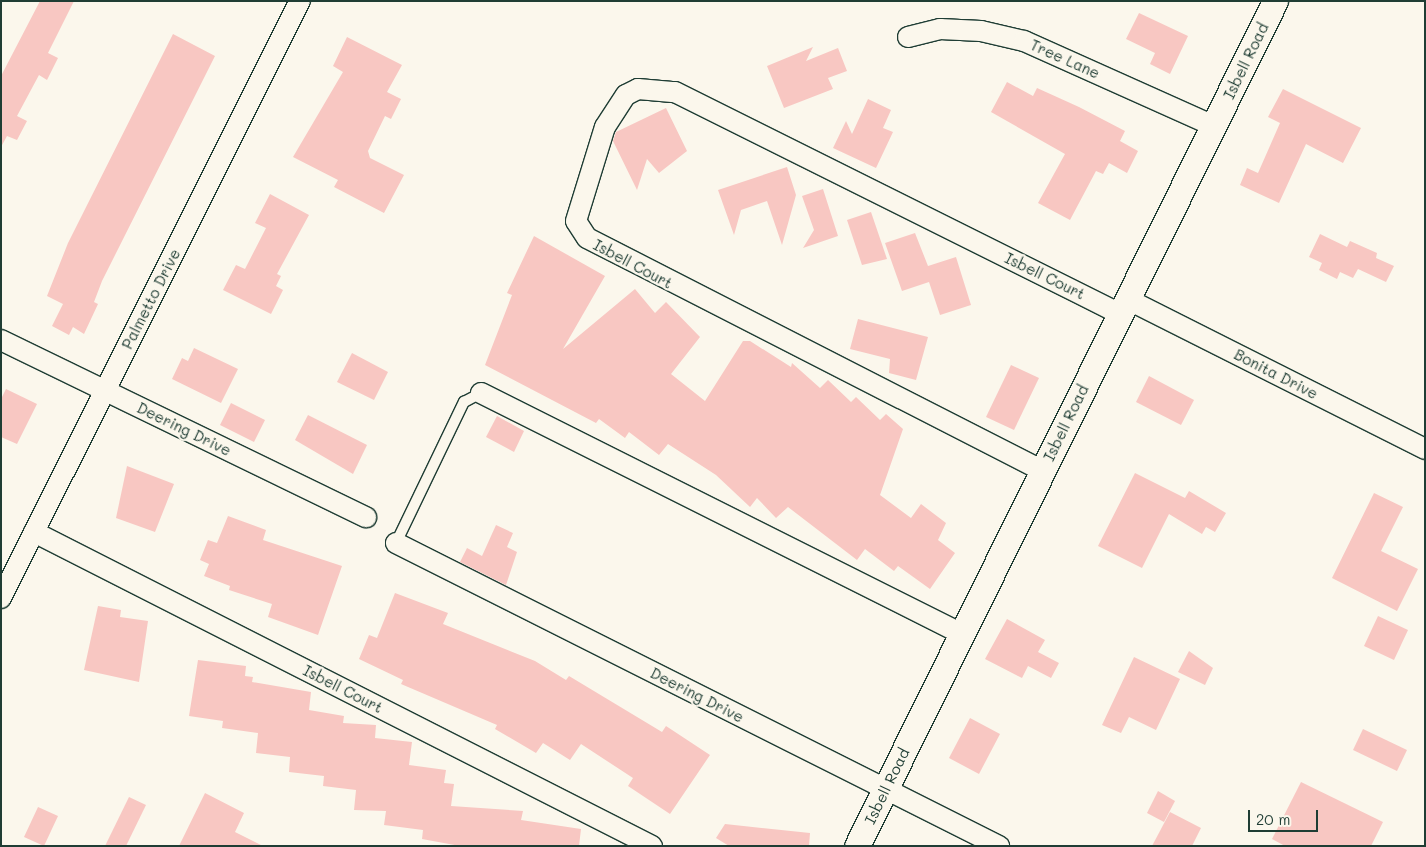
<!DOCTYPE html>
<html>
<head>
<meta charset="utf-8">
<style>
	body { margin:0 }
	#map { position:relative; width:1426px; height:847px; overflow:hidden; background:#fbf7ec; font-family:Mali,sans-serif }
	div>[style] { position:absolute }
	.building>* { inset:0; background:#f8c7c2 }
	.roads { filter:drop-shadow(1px 0 #1f3d34) drop-shadow(-1px 0 #1f3d34) drop-shadow(0 1px #1f3d34) drop-shadow(0 -1px #1f3d34) }
	.service>* { height:10px; margin:-5px; padding:0 5px; transform-origin:5px; border-radius:5px; background:#fbf7ec }
	.minor>* { height:20px; margin:-10px; padding:0 10px; transform-origin:10px; border-radius:10px; background:#fbf7ec }
	.tertiary>* { height:25px; margin:-12.5px; padding:0 12.5px; transform-origin:12.5px; border-radius:12.5px; background:#fbf7ec }
	span { translate:-50% -50%; white-space:nowrap; text-align:center; line-height:1.15; -webkit-text-stroke:4.5px #fbf7ec; paint-order:stroke }
	.street-label { font-size:15px; color:#1f3d34 }
	.frame { position:absolute; inset:0; border:2px solid #1f3d34; pointer-events:none }
	.scale { position:absolute; left:1248px; top:810px; width:70px; height:22px; box-sizing:border-box; border:2px solid #1f3d34; border-top:0; padding-left:6px; font-size:15px; line-height:18px; white-space:nowrap; color:#1f3d34; -webkit-text-stroke:4px #fbf7ec; paint-order:stroke }
</style>
</head>
<body>
<div id="map">
	<div class="building">
		<div style="clip-path:polygon(40px 1px,74px 1px,48px 53px,58px 58px,47px 80px,39px 75px,17px 116px,27px 121px,17px 140px,7px 136px,1px 147px,1px 76px)"></div>
		<div style="clip-path:polygon(1139px 13px,1188px 36px,1170px 74px,1150px 64px,1155px 53px,1126px 39px)"></div>
		<div style="clip-path:polygon(173px 34px,215px 56px,102px 281px,94px 302px,98px 304px,84px 334px,73px 327px,69px 335px,52px 326px,63px 304px,47px 296px,68px 243px)"></div>
		<div style="clip-path:polygon(347px 37px,402px 65px,387px 92px,401px 99px,391px 119px,385px 116px,368px 151px,370px 158px,404px 175px,384px 213px,334px 187px,338px 180px,293px 157px,343px 72px,333px 66px)"></div>
		<div style="clip-path:polygon(813px 47px,806px 61px,838px 48px,847px 71px,828px 78px,833px 89px,784px 108px,767px 66px)"></div>
		<div style="clip-path:polygon(1007px 82px,1033px 96px,1037px 88px,1079px 107px,1125px 131px,1120px 141px,1138px 151px,1127px 173px,1109px 163px,1103px 174px,1096px 171px,1070px 220px,1038px 203px,1065px 154px,991px 112px)"></div>
		<div style="clip-path:polygon(1283px 89px,1361px 128px,1343px 163px,1306px 144px,1279px 203px,1240px 185px,1247px 168px,1258px 173px,1280px 123px,1268px 117px)"></div>
		<div style="clip-path:polygon(868px 99px,891px 110px,883px 128px,893px 132px,876px 168px,833px 148px,846px 121px,852px 134px)"></div>
		<div style="clip-path:polygon(666px 108px,687px 151px,659px 173px,647px 159px,637px 190px,613px 141px,616px 132px)"></div>
		<div style="clip-path:polygon(787px 167px,796px 195px,782px 245px,767px 201px,741px 210px,734px 235px,718px 190px)"></div>
		<div style="clip-path:polygon(823px 189px,838px 236px,803px 248px,814px 230px,802px 196px)"></div>
		<div style="clip-path:polygon(270px 194px,309px 215px,277px 274px,281px 276px,276px 286px,283px 290px,271px 314px,223px 290px,236px 265px,245px 269px,266px 228px,255px 223px)"></div>
		<div style="clip-path:polygon(871px 212px,887px 259px,862px 265px,847px 220px)"></div>
		<div style="clip-path:polygon(915px 233px,928px 266px,956px 257px,971px 305px,940px 315px,929px 282px,902px 291px,885px 243px)"></div>
		<div style="clip-path:polygon(1320px 234px,1347px 247px,1350px 241px,1377px 253px,1376px 258px,1394px 266px,1386px 282px,1358px 269px,1353px 278px,1340px 272px,1337px 279px,1319px 270px,1322px 263px,1309px 257px)"></div>
		<div style="clip-path:polygon(534px 236px,605px 276px,563px 349px,635px 289px,655px 313px,666px 302px,700px 337px,671px 374px,705px 401px,743px 341px,750px 341px,791px 367px,792px 363px,820px 388px,828px 380px,851px 402px,856px 397px,880px 420px,886px 414px,903px 429px,880px 495px,911px 518px,921px 504px,946px 523px,938px 540px,955px 553px,930px 589px,898px 566px,894px 571px,865px 549px,857px 560px,788px 507px,776px 518px,757px 498px,750px 507px,716px 475px,668px 444px,659px 455px,629px 432px,625px 438px,599px 419px,596px 423px,485px 365px,512px 295px,507px 293px)"></div>
		<div style="clip-path:polygon(858px 319px,928px 337px,916px 380px,889px 373px,890px 359px,850px 349px)"></div>
		<div style="clip-path:polygon(194px 348px,238px 369px,221px 403px,172px 379px,182px 358px,188px 361px)"></div>
		<div style="clip-path:polygon(352px 353px,388px 372px,374px 400px,337px 382px)"></div>
		<div style="clip-path:polygon(1011px 365px,1039px 378px,1014px 430px,986px 417px)"></div>
		<div style="clip-path:polygon(1149px 376px,1194px 400px,1181px 425px,1136px 402px)"></div>
		<div style="clip-path:polygon(6px 389px,37px 404px,17px 444px,1px 437px,1px 399px)"></div>
		<div style="clip-path:polygon(231px 403px,265px 420px,254px 442px,220px 425px)"></div>
		<div style="clip-path:polygon(308px 415px,367px 445px,353px 474px,295px 440px)"></div>
		<div style="clip-path:polygon(497px 416px,524px 431px,514px 452px,486px 437px)"></div>
		<div style="clip-path:polygon(127px 466px,174px 484px,155px 532px,116px 518px)"></div>
		<div style="clip-path:polygon(1135px 473px,1185px 498px,1189px 491px,1226px 513px,1215px 532px,1206px 527px,1202px 534px,1169px 514px,1142px 568px,1098px 546px)"></div>
		<div style="clip-path:polygon(1374px 493px,1403px 507px,1381px 551px,1418px 569px,1397px 611px,1332px 578px)"></div>
		<div style="clip-path:polygon(228px 516px,266px 530px,263px 540px,342px 566px,318px 635px,268px 617px,272px 604px,229px 590px,230px 586px,204px 576px,209px 564px,200px 560px,208px 540px,217px 543px)"></div>
		<div style="clip-path:polygon(496px 525px,513px 533px,507px 547px,517px 552px,506px 585px,460px 562px,467px 548px,482px 556px)"></div>
		<div style="clip-path:polygon(395px 593px,448px 613px,443px 624px,535px 661px,566px 680px,569px 676px,662px 732px,666px 726px,710px 755px,670px 814px,628px 786px,633px 778px,581px 744px,570px 760px,543px 743px,536px 753px,495px 729px,497px 725px,401px 684px,403px 680px,359px 659px,369px 635px,377px 638px)"></div>
		<div style="clip-path:polygon(98px 606px,121px 610px,120px 617px,148px 621px,139px 682px,84px 670px)"></div>
		<div style="clip-path:polygon(1378px 616px,1408px 630px,1394px 660px,1364px 646px)"></div>
		<div style="clip-path:polygon(1007px 619px,1045px 640px,1038px 652px,1059px 663px,1051px 678px,1028px 666px,1022px 678px,985px 659px)"></div>
		<div style="clip-path:polygon(1189px 651px,1213px 668px,1205px 685px,1178px 672px)"></div>
		<div style="clip-path:polygon(1134px 657px,1180px 679px,1156px 730px,1129px 717px,1121px 733px,1102px 725px)"></div>
		<div style="clip-path:polygon(198px 660px,246px 666px,245px 676px,253px 677px,252px 682px,311px 692px,309px 710px,344px 716px,343px 723px,376px 725px,375px 738px,412px 742px,409px 765px,446px 770px,444px 783px,454px 784px,451px 806px,523px 811px,521px 820px,581px 829px,579px 846px,460px 846px,422px 839px,423px 830px,384px 825px,386px 811px,354px 810px,356px 790px,323px 786px,324px 776px,289px 772px,290px 757px,256px 753px,258px 733px,222px 728px,223px 721px,189px 716px)"></div>
		<div style="clip-path:polygon(970px 718px,1000px 734px,979px 774px,949px 758px)"></div>
		<div style="clip-path:polygon(1363px 729px,1407px 750px,1397px 771px,1353px 750px)"></div>
		<div style="clip-path:polygon(1301px 782px,1383px 822px,1371px 846px,1285px 846px,1272px 839px)"></div>
		<div style="clip-path:polygon(1158px 791px,1175px 801px,1164px 822px,1147px 813px)"></div>
		<div style="clip-path:polygon(205px 793px,244px 813px,235px 832px,263px 846px,179px 846px)"></div>
		<div style="clip-path:polygon(129px 797px,146px 805px,126px 846px,105px 846px)"></div>
		<div style="clip-path:polygon(38px 807px,58px 816px,44px 846px,24px 837px)"></div>
		<div style="clip-path:polygon(1170px 812px,1201px 828px,1192px 846px,1152px 846px)"></div>
		<div style="clip-path:polygon(725px 824px,810px 833px,809px 846px,729px 846px,716px 838px)"></div>
	</div>
	<div class="roads">
		<div class="service">
			<div style="left:396px;top:543px;width:157px;rotate:-64.3deg"></div>
			<div style="left:464px;top:402px;width:19px;rotate:-28deg"></div>
		</div>
		<div class="minor">
			<div style="left:908px;top:37px;width:33px;rotate:-14deg"></div>
			<div style="left:940px;top:29px;width:41px;rotate:2.8deg"></div>
			<div style="left:981px;top:31px;width:44px;rotate:13.1deg"></div>
			<div style="left:1024px;top:41px;width:208px;rotate:24.1deg"></div>
			<div style="left:1127px;top:299px;width:334px;rotate:26.7deg"></div>
			<div style="left:1px;top:340px;width:406px;rotate:25.9deg"></div>
			<div style="left:481px;top:393px;width:538px;rotate:26.61deg"></div>
			<div style="left:1043px;top:471px;width:512px;rotate:-152.93deg"></div>
			<div style="left:587px;top:238px;width:20px;rotate:-123deg"></div>
			<div style="left:576px;top:221px;width:98px;rotate:-72.9deg"></div>
			<div style="left:605px;top:127px;width:38px;rotate:-57deg"></div>
			<div style="left:626px;top:95px;width:13px;rotate:-27deg"></div>
			<div style="left:638px;top:89px;width:37px;rotate:5deg"></div>
			<div style="left:675px;top:92px;width:498px;rotate:26.5deg"></div>
			<div style="left:34px;top:532px;width:693px;rotate:26.93deg"></div>
			<div style="left:396px;top:543px;width:675px;rotate:26.68deg"></div>
			<div style="left:1px;top:598px;width:668px;rotate:-63.4deg"></div>
		</div>
		<div class="tertiary">
			<div style="left:857px;top:846px;width:943px;rotate:-63.68deg"></div>
		</div>
	</div>
	<div class="street-label">
		<span style="left:1065px;top:59px;rotate:24deg">Tree Lane</span>
		<span style="left:1246px;top:61px;rotate:-64deg">Isbell Road</span>
		<span style="left:633px;top:264px;rotate:28deg">Isbell Court</span>
		<span style="left:1045px;top:276px;rotate:26deg">Isbell Court</span>
		<span style="left:151px;top:299px;rotate:-63deg">Palmetto Drive</span>
		<span style="left:1276px;top:374px;rotate:27deg">Bonita Drive</span>
		<span style="left:1066px;top:423px;rotate:-64deg">Isbell Road</span>
		<span style="left:184px;top:429px;rotate:26deg">Deering Drive</span>
		<span style="left:343px;top:689px;rotate:27deg">Isbell Court</span>
		<span style="left:697px;top:695px;rotate:27deg">Deering Drive</span>
		<span style="left:887px;top:786px;rotate:-64deg">Isbell Road</span>
	</div>
	<div class="frame"></div>
	<div class="scale">20 m</div>
</div>
</body>
</html>
